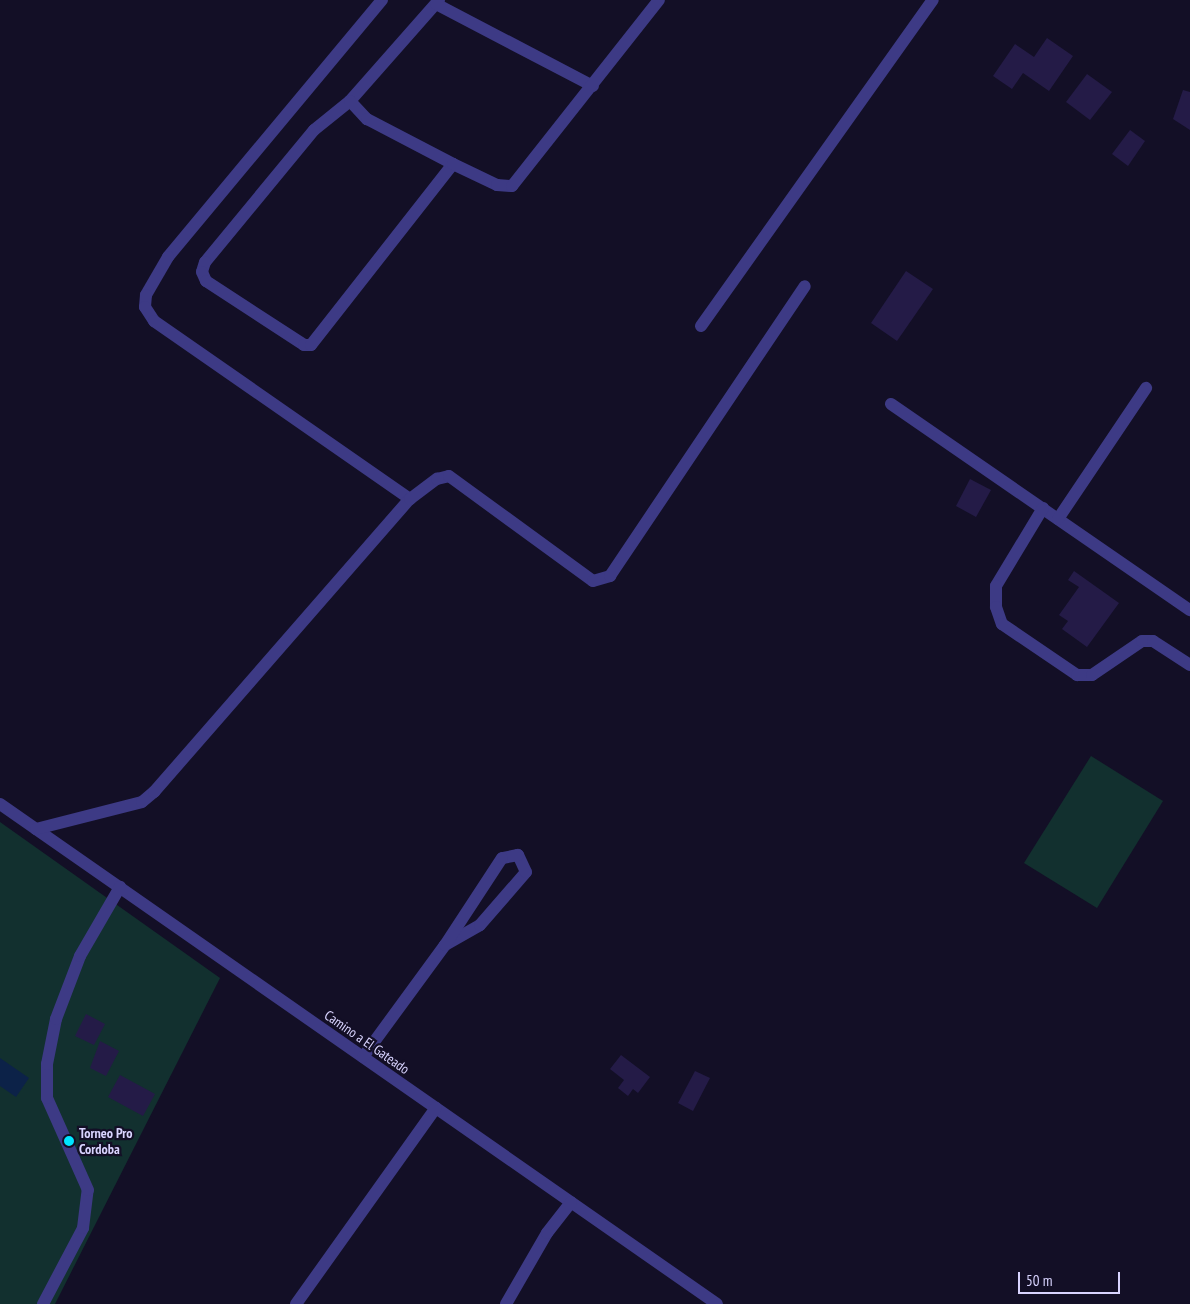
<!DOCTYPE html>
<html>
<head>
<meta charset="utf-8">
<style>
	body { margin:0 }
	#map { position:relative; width:1190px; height:1304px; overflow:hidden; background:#130f26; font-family:"PT Sans Narrow",sans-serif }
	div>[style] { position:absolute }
	.green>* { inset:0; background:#12302f }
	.water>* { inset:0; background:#0c2248 }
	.building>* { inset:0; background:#241b47 }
	.minor>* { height:12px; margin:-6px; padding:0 6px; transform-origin:6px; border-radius:6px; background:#3d3a85 }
	.dots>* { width:14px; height:14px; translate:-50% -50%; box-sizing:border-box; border:2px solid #130f26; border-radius:50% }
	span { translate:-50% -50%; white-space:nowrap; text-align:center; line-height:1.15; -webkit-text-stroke:4.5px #130f26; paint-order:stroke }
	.street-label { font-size:14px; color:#d9d4ff }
	.poi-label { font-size:14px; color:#d9d4ff; font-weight:700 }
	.left { translate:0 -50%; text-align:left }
	.scale { position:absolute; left:1018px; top:1272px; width:102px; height:22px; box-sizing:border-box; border:2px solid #d9d4ff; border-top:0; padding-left:6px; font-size:15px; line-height:18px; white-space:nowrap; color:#d9d4ff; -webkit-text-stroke:4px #130f26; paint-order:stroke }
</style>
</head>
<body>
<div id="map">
	<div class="green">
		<div style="clip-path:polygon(1091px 756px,1163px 801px,1097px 908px,1024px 863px)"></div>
		<div style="clip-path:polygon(0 822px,220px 978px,55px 1304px,0 1304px)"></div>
	</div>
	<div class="water">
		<div style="clip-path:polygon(0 1058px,29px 1078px,16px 1097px,0 1086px)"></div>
	</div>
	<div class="building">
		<div style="clip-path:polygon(1047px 38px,1073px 56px,1049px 91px,1023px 73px,1012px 89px,993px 76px,1015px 44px,1034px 57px)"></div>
		<div style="clip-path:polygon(1087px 74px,1112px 92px,1090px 120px,1066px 102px)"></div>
		<div style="clip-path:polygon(1183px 90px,1190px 92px,1190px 130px,1173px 119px)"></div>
		<div style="clip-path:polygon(1130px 130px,1145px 141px,1128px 166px,1112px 154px)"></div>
		<div style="clip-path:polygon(906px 271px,933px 289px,897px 341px,871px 323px)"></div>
		<div style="clip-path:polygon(970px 479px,991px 490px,976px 517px,956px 506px)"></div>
		<div style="clip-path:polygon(1074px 571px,1119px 603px,1087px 647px,1062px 629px,1068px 621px,1059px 615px,1079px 587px,1068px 580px)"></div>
		<div style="clip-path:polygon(86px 1014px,105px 1024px,94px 1045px,75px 1036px)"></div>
		<div style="clip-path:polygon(100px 1041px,119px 1051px,106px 1076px,90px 1068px)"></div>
		<div style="clip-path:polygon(621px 1055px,650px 1077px,638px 1093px,633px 1089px,628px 1096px,618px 1088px,624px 1080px,610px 1069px)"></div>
		<div style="clip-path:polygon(695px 1071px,710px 1078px,693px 1111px,678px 1103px)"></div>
		<div style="clip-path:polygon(120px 1075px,155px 1094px,143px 1116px,108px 1097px)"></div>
	</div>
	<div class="minor">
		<div style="left:382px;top:0;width:334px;rotate:129.8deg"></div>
		<div style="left:168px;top:257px;width:44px;rotate:120.1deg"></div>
		<div style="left:146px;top:295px;width:12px;rotate:95deg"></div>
		<div style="left:145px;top:307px;width:17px;rotate:57deg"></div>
		<div style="left:154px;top:321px;width:312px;rotate:34.8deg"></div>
		<div style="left:439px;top:0;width:135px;rotate:131.4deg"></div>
		<div style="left:350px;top:101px;width:46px;rotate:141.1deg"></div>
		<div style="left:314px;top:130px;width:171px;rotate:129.5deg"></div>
		<div style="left:205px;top:262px;width:10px;rotate:107deg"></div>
		<div style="left:202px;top:272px;width:10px;rotate:66deg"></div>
		<div style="left:206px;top:281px;width:117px;rotate:33.1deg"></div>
		<div style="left:304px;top:345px;width:7px"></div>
		<div style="left:311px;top:345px;width:230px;rotate:-51.9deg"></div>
		<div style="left:436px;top:4px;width:177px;rotate:27.6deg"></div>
		<div style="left:350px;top:101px;width:25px;rotate:47deg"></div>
		<div style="left:367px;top:119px;width:97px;rotate:27.6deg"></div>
		<div style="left:453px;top:164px;width:49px;rotate:25.5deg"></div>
		<div style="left:497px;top:185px;width:15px;rotate:4deg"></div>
		<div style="left:512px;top:186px;width:237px;rotate:-51.7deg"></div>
		<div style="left:701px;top:326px;width:400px;rotate:-54.6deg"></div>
		<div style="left:891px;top:404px;width:363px;rotate:34.6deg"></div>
		<div style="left:1043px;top:508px;width:91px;rotate:121.1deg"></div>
		<div style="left:996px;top:586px;width:21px;rotate:90deg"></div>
		<div style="left:996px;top:607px;width:18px;rotate:71deg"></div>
		<div style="left:1002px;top:624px;width:91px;rotate:34.2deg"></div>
		<div style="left:1077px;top:675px;width:15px"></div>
		<div style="left:1092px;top:675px;width:60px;rotate:-34.2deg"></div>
		<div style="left:1142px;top:641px;width:11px"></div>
		<div style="left:1153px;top:641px;width:44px;rotate:33deg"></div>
		<div style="left:1058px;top:519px;width:158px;rotate:-56.1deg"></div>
		<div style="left:0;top:804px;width:874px;rotate:34.89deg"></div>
		<div style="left:36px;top:829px;width:109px;rotate:-14.3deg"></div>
		<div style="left:142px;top:802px;width:16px;rotate:-40deg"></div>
		<div style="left:154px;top:792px;width:389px;rotate:-48.9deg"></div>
		<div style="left:410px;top:499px;width:34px;rotate:-37deg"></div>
		<div style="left:437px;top:479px;width:12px;rotate:-14deg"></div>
		<div style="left:449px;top:476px;width:178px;rotate:36.1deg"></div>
		<div style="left:593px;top:581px;width:18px;rotate:-16deg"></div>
		<div style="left:610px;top:576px;width:349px;rotate:-56.1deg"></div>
		<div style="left:363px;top:1057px;width:139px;rotate:-53.8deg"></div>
		<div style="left:445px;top:945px;width:40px;rotate:-29.7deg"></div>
		<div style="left:480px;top:925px;width:70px;rotate:-49deg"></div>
		<div style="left:526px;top:872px;width:19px;rotate:-115deg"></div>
		<div style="left:518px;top:855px;width:16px;rotate:169deg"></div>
		<div style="left:502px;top:858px;width:104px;rotate:123.2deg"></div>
		<div style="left:43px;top:1304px;width:86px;rotate:-62.2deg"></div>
		<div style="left:83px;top:1228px;width:38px;rotate:-83deg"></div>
		<div style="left:88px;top:1190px;width:101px;rotate:-114deg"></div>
		<div style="left:47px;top:1098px;width:34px;rotate:-90deg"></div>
		<div style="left:47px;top:1064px;width:46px;rotate:-78.7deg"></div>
		<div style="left:56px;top:1019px;width:67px;rotate:-69.1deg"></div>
		<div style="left:80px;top:956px;width:80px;rotate:-59.9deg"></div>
		<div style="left:296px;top:1304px;width:241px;rotate:-54.5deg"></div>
		<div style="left:506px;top:1304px;width:82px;rotate:-60deg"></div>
		<div style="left:547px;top:1233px;width:39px;rotate:-52deg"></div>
	</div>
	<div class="dots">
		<div style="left:69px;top:1141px;background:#00e5ff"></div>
	</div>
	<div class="street-label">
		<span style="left:367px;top:1042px;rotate:35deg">Camino a El Gateado</span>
	</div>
	<div class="poi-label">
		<span class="left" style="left:79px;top:1141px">Torneo Pro<br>Cordoba</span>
	</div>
	<div class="scale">50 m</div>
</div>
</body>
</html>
